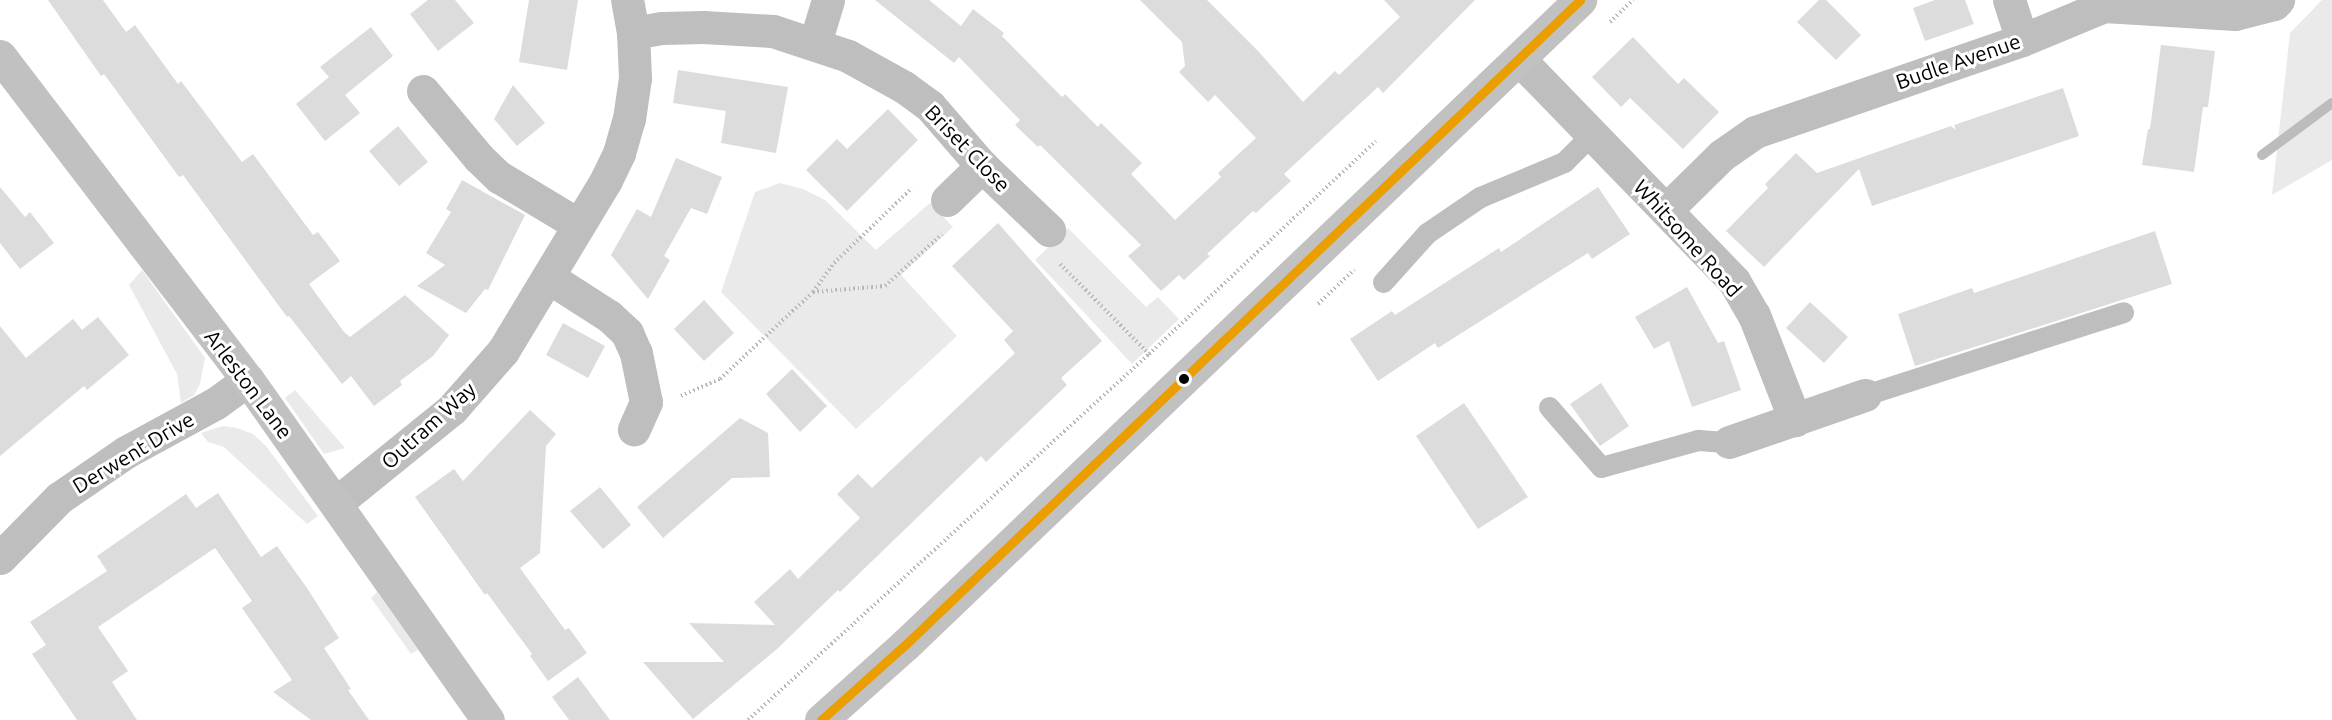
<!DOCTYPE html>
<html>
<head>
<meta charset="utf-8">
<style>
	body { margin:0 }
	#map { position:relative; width:2332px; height:720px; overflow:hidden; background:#fff; font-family:Ubuntu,sans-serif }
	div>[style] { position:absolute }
	.green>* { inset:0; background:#eaeaea }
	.stream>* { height:10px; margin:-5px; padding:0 5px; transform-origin:5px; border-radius:5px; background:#bcbcbc }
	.building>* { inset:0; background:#dcdcdc }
	.path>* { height:4px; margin-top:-2px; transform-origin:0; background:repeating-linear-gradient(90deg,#b8b8b8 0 1.5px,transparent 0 4.5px) }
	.lane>* { height:21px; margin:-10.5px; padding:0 10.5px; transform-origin:10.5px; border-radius:10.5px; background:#bebebe }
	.street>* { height:33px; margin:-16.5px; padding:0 16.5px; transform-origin:16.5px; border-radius:16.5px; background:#bebebe }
	.secondary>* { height:33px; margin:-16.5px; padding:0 16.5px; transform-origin:16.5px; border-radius:16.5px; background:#c1c1c1 }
	.bus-1>* { height:9px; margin:-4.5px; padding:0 4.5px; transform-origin:4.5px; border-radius:4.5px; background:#eb9e00 }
	.dots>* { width:16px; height:16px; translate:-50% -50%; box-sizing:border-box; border:3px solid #fff; border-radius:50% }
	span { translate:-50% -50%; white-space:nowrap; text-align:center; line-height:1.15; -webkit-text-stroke:6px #fff; paint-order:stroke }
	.street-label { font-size:21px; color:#000 }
</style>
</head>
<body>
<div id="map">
	<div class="green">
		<div style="clip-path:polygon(2322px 0,2332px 0,2332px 160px,2272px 195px,2290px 33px)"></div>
		<div style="clip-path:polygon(780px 183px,803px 189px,825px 200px,876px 250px,930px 203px,953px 227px,901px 275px,957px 336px,856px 429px,721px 292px,755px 192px)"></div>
		<div style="clip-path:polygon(1068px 228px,1146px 307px,1158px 297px,1179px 319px,1132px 364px,1035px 260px)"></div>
		<div style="clip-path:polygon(142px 270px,205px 358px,200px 384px,194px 395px,181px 403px,177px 374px,129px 285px)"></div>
		<div style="clip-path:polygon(295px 390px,345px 448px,324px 454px,285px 398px)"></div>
		<div style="clip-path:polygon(223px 426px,237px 428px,253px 434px,266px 446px,318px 516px,307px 524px,224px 447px,208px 442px,201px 433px)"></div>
		<div style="clip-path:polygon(377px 592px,418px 650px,411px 654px,371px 598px)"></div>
	</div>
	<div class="stream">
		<div style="left:2262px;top:155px;width:87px;rotate:-36.6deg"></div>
	</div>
	<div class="building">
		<div style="clip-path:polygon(48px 0,103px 0,126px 32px,135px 25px,178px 84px,181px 81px,242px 162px,253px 154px,313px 235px,318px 232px,340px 261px,309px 284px,344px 332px,350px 337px,405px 295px,449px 335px,433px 356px,400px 381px,402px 385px,374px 406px,351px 376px,342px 384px,289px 316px,287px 317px,183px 175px,179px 177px,104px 74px,101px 76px)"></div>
		<div style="clip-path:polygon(428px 0,455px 0,474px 23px,438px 51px,410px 14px)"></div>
		<div style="clip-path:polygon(529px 0,578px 0,567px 70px,519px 62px)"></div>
		<div style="clip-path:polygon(875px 0,929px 0,961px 26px,973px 9px,1004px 33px,1002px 36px,1062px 97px,1065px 94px,1098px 127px,1101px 123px,1142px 163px,1131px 174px,1175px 220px,1221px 177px,1218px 173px,1256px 138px,1215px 95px,1208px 102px,1179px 72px,1185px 66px,1182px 42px,1140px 0,1207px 0,1259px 52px,1303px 102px,1335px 71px,1339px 75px,1400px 17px,1384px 0,1475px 0,1383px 93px,1378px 87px,1284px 174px,1291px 181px,1256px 213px,1253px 211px,1207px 254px,1210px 256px,1184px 280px,1179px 275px,1161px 291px,1128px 256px,1141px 245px,1040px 145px,1038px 147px,1015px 125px,1020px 120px,959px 57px,954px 63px)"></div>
		<div style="clip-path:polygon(1819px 0,1826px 0,1861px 35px,1836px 60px,1797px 22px)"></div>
		<div style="clip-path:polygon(1935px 0,1965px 0,1974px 24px,1925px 41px,1913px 8px)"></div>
		<div style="clip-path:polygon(371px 27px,393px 56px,345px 95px,360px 113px,325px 141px,296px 104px,329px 77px,320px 67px)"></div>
		<div style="clip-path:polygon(1633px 37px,1678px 84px,1684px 78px,1719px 112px,1683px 149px,1630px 98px,1621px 107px,1592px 77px)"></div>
		<div style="clip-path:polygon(2161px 45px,2215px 51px,2208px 107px,2203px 107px,2194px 172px,2142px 165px,2148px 129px,2150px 129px)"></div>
		<div style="clip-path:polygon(678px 70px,788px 87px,776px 153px,721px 143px,726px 111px,673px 103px)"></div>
		<div style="clip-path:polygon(513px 85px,545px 123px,517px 146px,494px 119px)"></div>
		<div style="clip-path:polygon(2063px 88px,2079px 136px,1872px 206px,1859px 169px,1764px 267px,1726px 231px,1768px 188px,1765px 184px,1796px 153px,1817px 173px,1951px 126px,1956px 130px,1954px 125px)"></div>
		<div style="clip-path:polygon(888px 109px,918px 140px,847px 211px,806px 170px,837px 139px,847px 149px)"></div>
		<div style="clip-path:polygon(398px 126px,428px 162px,399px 186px,369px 151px)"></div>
		<div style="clip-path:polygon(676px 158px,722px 177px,707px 214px,691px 208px,664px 256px,670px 260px,648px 299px,611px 255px,637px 209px,651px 217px)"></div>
		<div style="clip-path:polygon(462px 180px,525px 215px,488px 290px,485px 289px,466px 313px,417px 286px,445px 265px,426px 253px,451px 212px,446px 209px)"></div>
		<div style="clip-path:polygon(0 187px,25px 217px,30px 212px,54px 243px,20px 269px,0 243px)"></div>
		<div style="clip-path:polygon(1598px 187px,1630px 234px,1592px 259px,1588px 253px,1438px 348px,1435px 343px,1378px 381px,1350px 339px,1392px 311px,1395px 315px,1499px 248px,1501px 252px)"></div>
		<div style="clip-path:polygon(998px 223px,1102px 341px,1061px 378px,1067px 385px,986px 462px,981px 456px,840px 592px,838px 590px,777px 649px,693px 719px,643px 662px,724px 662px,689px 623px,775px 625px,754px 602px,790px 569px,798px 579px,860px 518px,837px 494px,858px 474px,872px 488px,1015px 353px,1004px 340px,1013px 331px,952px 266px)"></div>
		<div style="clip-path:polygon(2155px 231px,2172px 284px,1915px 366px,1898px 314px,1972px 288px,1974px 293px)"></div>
		<div style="clip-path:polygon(1687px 287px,1718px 343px,1724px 341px,1741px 390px,1692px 407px,1669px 341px,1654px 349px,1635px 317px)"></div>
		<div style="clip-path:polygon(704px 300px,734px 333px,704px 361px,674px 329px)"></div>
		<div style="clip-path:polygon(1810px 302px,1848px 337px,1824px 363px,1786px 328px)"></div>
		<div style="clip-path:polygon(98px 317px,129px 355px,87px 390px,84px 386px,0 456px,0 326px,26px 358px,73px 319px,82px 330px)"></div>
		<div style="clip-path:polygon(563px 323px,605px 346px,588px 378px,546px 355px)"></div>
		<div style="clip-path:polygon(792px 369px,827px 406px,800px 432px,766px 394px)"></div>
		<div style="clip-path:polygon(1601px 383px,1629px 426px,1600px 446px,1570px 404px)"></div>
		<div style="clip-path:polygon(1464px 403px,1528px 497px,1478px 529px,1416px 436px)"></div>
		<div style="clip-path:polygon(530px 410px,556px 434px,546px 446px,540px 553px,520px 568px,565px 630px,569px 628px,587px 653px,548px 681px,530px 656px,532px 654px,487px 593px,485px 595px,415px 497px,454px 469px,463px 481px)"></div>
		<div style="clip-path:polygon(740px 418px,768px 433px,770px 477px,732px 478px,663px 538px,637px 507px)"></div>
		<div style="clip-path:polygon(600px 487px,631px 525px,603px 549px,570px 511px)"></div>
		<div style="clip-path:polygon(218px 493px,261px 557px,277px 546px,307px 588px,339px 638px,324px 648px,351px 689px,348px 690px,369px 720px,311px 720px,273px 692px,292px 680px,242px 608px,252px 601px,215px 548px,98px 627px,128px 671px,112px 682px,137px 720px,77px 720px,32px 654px,46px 645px,30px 622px,107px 571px,97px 556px,186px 494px,196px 508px)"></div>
		<div style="clip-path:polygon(578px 677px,610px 720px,569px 720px,552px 697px)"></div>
	</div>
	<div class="path">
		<div style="left:1610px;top:22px;width:32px;rotate:-44deg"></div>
		<div style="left:1060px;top:264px;width:128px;rotate:45.3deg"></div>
		<div style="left:813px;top:292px;width:72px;rotate:-4.8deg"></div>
		<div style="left:885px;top:286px;width:77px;rotate:-42.4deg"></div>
		<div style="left:1318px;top:304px;width:50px;rotate:-43.4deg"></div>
		<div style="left:681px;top:396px;width:43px;rotate:-23.6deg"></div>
		<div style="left:720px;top:379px;width:127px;rotate:-43.1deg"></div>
		<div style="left:813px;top:292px;width:36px;rotate:-54deg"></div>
		<div style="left:834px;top:263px;width:108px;rotate:-43.9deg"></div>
		<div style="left:748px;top:720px;width:543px;rotate:-42.39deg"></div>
		<div style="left:1149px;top:354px;width:311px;rotate:-43.2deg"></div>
	</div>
	<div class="lane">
		<div style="left:1383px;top:282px;width:66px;rotate:-48.1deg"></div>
		<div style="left:1427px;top:233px;width:64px;rotate:-34.2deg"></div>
		<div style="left:1480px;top:197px;width:91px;rotate:-22.6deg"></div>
		<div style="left:1564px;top:162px;width:38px;rotate:-45deg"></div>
		<div style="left:1865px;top:395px;width:271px;rotate:-17.8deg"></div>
		<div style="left:1549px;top:407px;width:79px;rotate:49.1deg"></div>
		<div style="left:1601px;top:467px;width:101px;rotate:-15.6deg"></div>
		<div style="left:1698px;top:440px;width:31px;rotate:4deg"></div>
	</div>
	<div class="street">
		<div style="left:2009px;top:0;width:42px;rotate:72deg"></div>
		<div style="left:633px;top:33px;width:29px;rotate:-10deg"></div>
		<div style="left:662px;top:28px;width:41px;rotate:-1.4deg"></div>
		<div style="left:703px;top:27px;width:70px;rotate:3.3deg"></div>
		<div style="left:773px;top:31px;width:79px;rotate:18.4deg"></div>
		<div style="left:848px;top:56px;width:64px;rotate:29deg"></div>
		<div style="left:904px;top:87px;width:32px;rotate:36deg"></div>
		<div style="left:930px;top:106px;width:79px;rotate:49.1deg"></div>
		<div style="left:982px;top:166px;width:93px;rotate:43.7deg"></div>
		<div style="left:815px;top:43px;width:45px;rotate:-73.2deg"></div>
		<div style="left:1519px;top:59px;width:309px;rotate:45.9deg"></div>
		<div style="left:1734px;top:281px;width:39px;rotate:60deg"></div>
		<div style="left:1754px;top:315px;width:113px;rotate:68.7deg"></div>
		<div style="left:423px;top:91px;width:87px;rotate:50.1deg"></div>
		<div style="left:479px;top:158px;width:28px;rotate:44deg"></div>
		<div style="left:499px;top:177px;width:93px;rotate:31deg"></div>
		<div style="left:947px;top:200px;width:49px;rotate:-44.2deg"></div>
		<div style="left:1666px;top:210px;width:78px;rotate:-44.5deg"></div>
		<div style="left:1722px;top:155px;width:40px;rotate:-34.9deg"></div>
		<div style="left:1755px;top:132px;width:282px;rotate:-19deg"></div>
		<div style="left:2022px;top:40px;width:89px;rotate:-22.5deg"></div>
		<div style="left:2104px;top:6px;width:131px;rotate:3.5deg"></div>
		<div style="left:2235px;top:14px;width:40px;rotate:-14.4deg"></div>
		<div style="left:2274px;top:4px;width:6px;rotate:-45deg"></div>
		<div style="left:548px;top:277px;width:72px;rotate:32.6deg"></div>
		<div style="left:609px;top:316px;width:25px;rotate:43deg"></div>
		<div style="left:627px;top:333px;width:22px;rotate:66deg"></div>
		<div style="left:636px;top:353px;width:50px;rotate:78.5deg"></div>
		<div style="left:646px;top:402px;width:30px;rotate:114deg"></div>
		<div style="left:1729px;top:442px;width:144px;rotate:-19.1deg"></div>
		<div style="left:336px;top:503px;width:149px;rotate:-39deg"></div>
		<div style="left:452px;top:409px;width:77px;rotate:-48.7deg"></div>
		<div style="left:503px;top:351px;width:200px;rotate:-58.9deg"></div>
		<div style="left:606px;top:180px;width:30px;rotate:-64deg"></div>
		<div style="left:619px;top:153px;width:35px;rotate:-74deg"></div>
		<div style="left:629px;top:119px;width:41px;rotate:-81.7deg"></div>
		<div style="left:635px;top:78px;width:45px;rotate:-92.5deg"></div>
		<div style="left:633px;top:33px;width:34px;rotate:-100deg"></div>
		<div style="left:0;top:558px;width:84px;rotate:-45.5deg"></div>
		<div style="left:59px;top:498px;width:81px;rotate:-34.5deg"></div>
		<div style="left:126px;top:452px;width:102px;rotate:-28.6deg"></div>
		<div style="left:216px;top:403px;width:39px;rotate:-36deg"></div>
	</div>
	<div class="secondary">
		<div style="left:0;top:56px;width:408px;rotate:52.6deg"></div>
		<div style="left:248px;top:380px;width:416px;rotate:54.8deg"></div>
		<div style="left:821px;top:720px;width:113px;rotate:-41.8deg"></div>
		<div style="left:905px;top:645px;width:934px;rotate:-43.7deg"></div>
	</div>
	<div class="bus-1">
		<div style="left:821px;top:720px;width:113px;rotate:-41.8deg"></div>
		<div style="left:905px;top:645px;width:934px;rotate:-43.7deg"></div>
	</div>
	<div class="dots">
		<div style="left:1184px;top:379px;background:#000"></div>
	</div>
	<div class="street-label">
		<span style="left:1958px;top:61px;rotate:-19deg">Budle Avenue</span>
		<span style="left:968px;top:148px;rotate:46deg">Briset Close</span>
		<span style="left:1688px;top:238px;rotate:48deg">Whitsome Road</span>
		<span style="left:249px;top:384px;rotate:53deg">Arleston Lane</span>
		<span style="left:428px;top:425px;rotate:-42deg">Outram Way</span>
		<span style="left:133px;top:452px;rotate:-31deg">Derwent Drive</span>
	</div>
</div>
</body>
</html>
